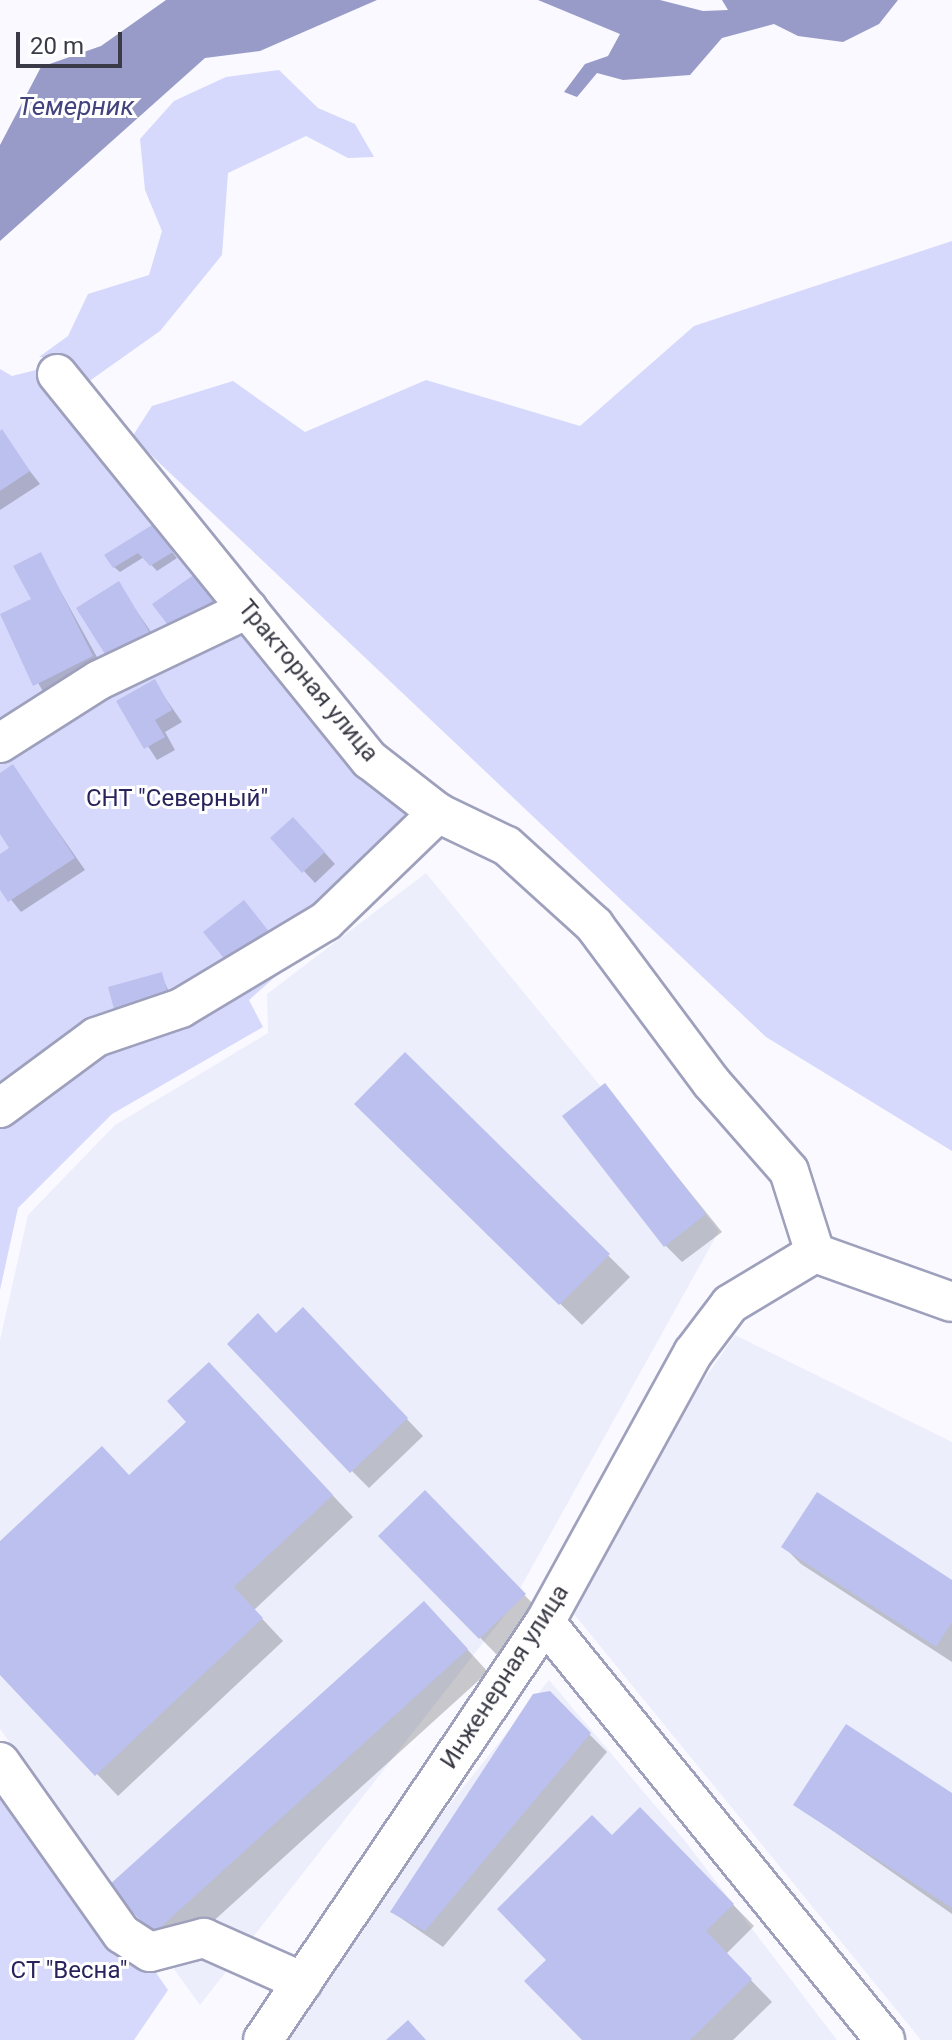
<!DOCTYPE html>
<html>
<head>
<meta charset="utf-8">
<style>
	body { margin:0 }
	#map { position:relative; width:952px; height:2040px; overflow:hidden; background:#f9f9ff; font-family:Roboto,sans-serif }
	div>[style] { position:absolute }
	.built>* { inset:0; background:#eceefc }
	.green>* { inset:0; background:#d6d9fc }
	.water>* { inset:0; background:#989bc7 }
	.shadow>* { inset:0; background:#0003 }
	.building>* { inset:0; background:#bcc0ee }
	.roads { filter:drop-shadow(2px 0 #9ea0bc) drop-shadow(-2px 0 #9ea0bc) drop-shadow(0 2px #9ea0bc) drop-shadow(0 -2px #9ea0bc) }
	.street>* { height:38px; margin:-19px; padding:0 19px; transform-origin:19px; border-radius:19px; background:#fff }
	span { translate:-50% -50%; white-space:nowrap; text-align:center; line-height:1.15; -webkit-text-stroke:6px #fff; paint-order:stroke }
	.street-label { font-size:24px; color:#3a3b46 }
	.park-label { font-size:24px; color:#28245b }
	.water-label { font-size:26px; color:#43437d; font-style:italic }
	.scale { position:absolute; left:16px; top:32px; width:106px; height:36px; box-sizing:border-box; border:4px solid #3a3b46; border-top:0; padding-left:10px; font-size:24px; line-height:28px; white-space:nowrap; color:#3a3b46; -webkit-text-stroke:6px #fff; paint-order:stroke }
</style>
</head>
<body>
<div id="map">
	<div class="built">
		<div style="clip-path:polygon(426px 873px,719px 1231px,507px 1612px,200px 2005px,0 1729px,0 1340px,28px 1215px,115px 1125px,268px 1033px,267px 994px)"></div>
		<div style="clip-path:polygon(735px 1335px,952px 1442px,952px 2040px,921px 2040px,565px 1603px,628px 1489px)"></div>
		<div style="clip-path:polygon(549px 1680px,685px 1841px,837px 2040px,261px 2040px)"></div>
	</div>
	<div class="green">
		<div style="clip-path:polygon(279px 70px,318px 108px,355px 124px,374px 157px,348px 158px,306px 136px,228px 173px,222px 255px,160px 331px,88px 382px,68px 357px,39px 357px,68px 336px,88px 294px,149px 275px,162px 231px,145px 190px,140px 139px,174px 101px,226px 77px)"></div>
		<div style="clip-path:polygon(952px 241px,952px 1151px,766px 1037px,132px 437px,152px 406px,233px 381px,305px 432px,426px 380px,580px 426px,694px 326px)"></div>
		<div style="clip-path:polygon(60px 364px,422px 823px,330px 928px,249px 1000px,263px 1027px,112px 1114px,18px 1208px,0 1290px,0 369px,12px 376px)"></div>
		<div style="clip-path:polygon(0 1750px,168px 1990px,134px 2040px,0 2040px)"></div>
	</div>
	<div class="water">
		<div style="clip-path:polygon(166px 0,377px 0,260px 51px,205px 58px,0 241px,0 145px,41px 67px,101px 46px)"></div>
		<div style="clip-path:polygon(538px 0,660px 0,703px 11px,728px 10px,722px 0,898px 0,879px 24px,843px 42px,798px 36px,774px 24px,722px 38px,690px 75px,623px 80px,597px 73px,577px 97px,564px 92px,585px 64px,608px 56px,620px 34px)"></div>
	</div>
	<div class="shadow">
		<div style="clip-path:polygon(0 433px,40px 484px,0 510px)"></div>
		<div style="clip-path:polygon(157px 533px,177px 558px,157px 571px,144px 557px,120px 572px,114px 567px)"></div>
		<div style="clip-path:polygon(40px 554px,103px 668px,46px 697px,1px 616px,33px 600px)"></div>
		<div style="clip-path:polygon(195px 577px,224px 612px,172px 627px)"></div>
		<div style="clip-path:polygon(118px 584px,160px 645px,121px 669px)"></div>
		<div style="clip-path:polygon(154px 682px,182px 722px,165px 732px,175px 750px,157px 760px,119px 702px)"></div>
		<div style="clip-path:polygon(13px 767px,85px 870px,21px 912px,0 886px,0 857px,12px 849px,0 831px,0 775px)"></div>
		<div style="clip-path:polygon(305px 831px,335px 864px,315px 883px,304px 871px)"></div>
		<div style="clip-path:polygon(161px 975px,181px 1017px,131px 1030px)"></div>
		<div style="clip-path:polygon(405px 1055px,630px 1277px,582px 1325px,357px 1104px)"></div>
		<div style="clip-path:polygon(604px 1086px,722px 1232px,682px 1262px,665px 1245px)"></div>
		<div style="clip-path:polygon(320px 1327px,423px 1436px,369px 1488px,352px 1471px,277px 1335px)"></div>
		<div style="clip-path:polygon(230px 1386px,353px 1517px,254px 1610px,283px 1641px,118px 1796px,0 1672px,0 1544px,130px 1478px)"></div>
		<div style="clip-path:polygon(425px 1493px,541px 1612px,497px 1655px,381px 1536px)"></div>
		<div style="clip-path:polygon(784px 1547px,952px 1582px,952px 1662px,801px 1564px)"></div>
		<div style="clip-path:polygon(445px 1625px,488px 1672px,176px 1955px,154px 1933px)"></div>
		<div style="clip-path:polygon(549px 1694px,607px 1752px,443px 1947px,392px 1912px)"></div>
		<div style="clip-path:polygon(952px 1795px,952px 1914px,796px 1805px)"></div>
		<div style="clip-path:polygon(640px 1810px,754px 1926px,726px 1954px,772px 2002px,733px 2040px,585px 2040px,548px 1960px,612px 1838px)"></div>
	</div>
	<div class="building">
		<div style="clip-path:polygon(2px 429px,30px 471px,0 491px,0 431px)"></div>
		<div style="clip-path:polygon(152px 525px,173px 552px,150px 566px,138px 553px,113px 568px,104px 555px)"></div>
		<div style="clip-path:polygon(41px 552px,93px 656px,33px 686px,0 614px,31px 599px,13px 566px)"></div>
		<div style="clip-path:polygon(195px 574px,214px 600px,170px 628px,152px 604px)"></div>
		<div style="clip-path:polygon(119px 581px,150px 633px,108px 659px,76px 608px)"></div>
		<div style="clip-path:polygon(155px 679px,172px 710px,155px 720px,165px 737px,144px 749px,116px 701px)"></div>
		<div style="clip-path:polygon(13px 764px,75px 858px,8px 902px,0 890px,0 854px,9px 848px,0 834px,0 773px)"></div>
		<div style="clip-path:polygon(293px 817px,325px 852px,302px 873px,270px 838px)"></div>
		<div style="clip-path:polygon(244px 900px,271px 934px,230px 966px,203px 932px)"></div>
		<div style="clip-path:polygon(162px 972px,171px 1006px,117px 1020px,108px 987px)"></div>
		<div style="clip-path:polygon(405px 1052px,610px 1254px,559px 1305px,354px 1104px)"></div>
		<div style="clip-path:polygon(605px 1083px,706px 1214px,664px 1247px,562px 1116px)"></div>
		<div style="clip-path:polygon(303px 1307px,408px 1418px,350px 1473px,227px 1344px,258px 1313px,276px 1333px)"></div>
		<div style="clip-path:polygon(209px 1362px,333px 1495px,234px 1587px,263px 1618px,95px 1776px,0 1675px,0 1541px,102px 1446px,129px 1475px,186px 1422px,167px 1401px)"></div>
		<div style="clip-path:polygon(425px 1490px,526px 1594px,479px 1639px,378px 1536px)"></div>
		<div style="clip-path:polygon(817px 1492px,952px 1580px,952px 1622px,936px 1647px,781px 1547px)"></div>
		<div style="clip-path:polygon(424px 1601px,468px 1649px,153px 1934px,108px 1886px)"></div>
		<div style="clip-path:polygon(550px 1691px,591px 1733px,425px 1931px,390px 1912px,533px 1694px)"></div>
		<div style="clip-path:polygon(846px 1724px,952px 1793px,952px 1908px,793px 1805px)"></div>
		<div style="clip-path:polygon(640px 1807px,734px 1904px,706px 1931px,752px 1979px,690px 2040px,582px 2040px,524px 1981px,546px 1960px,497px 1909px,592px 1815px,612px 1835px)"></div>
		<div style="clip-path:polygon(408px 2020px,426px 2040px,386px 2040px)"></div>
	</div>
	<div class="roads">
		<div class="street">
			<div style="left:57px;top:374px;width:497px;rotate:51deg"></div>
			<div style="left:370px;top:760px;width:86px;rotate:37.9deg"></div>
			<div style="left:438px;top:813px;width:76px;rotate:25.6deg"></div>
			<div style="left:507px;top:846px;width:118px;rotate:42.2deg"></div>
			<div style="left:594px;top:925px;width:196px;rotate:53.3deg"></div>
			<div style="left:711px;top:1082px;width:118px;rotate:48.8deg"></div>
			<div style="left:789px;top:1171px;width:86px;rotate:72.4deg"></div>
			<div style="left:0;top:743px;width:117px;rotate:-32.5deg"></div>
			<div style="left:99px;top:680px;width:165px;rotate:-25.5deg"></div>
			<div style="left:0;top:1108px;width:119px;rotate:-36.5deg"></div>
			<div style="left:96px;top:1037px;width:90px;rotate:-18.8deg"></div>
			<div style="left:181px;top:1008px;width:169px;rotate:-31deg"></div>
			<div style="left:326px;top:921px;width:156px;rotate:-44deg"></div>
			<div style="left:815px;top:1253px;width:145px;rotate:19.7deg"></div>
			<div style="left:545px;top:1622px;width:539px;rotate:50.88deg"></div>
			<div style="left:0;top:1762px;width:211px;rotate:54.7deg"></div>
			<div style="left:122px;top:1934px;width:33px;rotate:33deg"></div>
			<div style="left:150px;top:1952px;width:56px;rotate:-14.5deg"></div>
			<div style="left:204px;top:1938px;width:108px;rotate:24deg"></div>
			<div style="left:263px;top:2040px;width:504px;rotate:-55.99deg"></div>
			<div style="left:545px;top:1622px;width:307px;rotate:-61.2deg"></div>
			<div style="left:693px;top:1353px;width:61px;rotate:-52.9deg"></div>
			<div style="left:730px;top:1304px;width:99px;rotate:-31deg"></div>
		</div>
	</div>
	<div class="street-label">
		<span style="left:308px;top:681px;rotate:50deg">Тракторная улица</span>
		<span style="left:505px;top:1677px;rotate:-57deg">Инженерная улица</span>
	</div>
	<div class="park-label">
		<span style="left:177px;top:799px">СНТ "Северный"</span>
		<span style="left:69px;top:1971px">СТ "Весна"</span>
	</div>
	<div class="water-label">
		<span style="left:76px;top:107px">Темерник</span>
	</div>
	<div class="scale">20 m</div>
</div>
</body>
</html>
